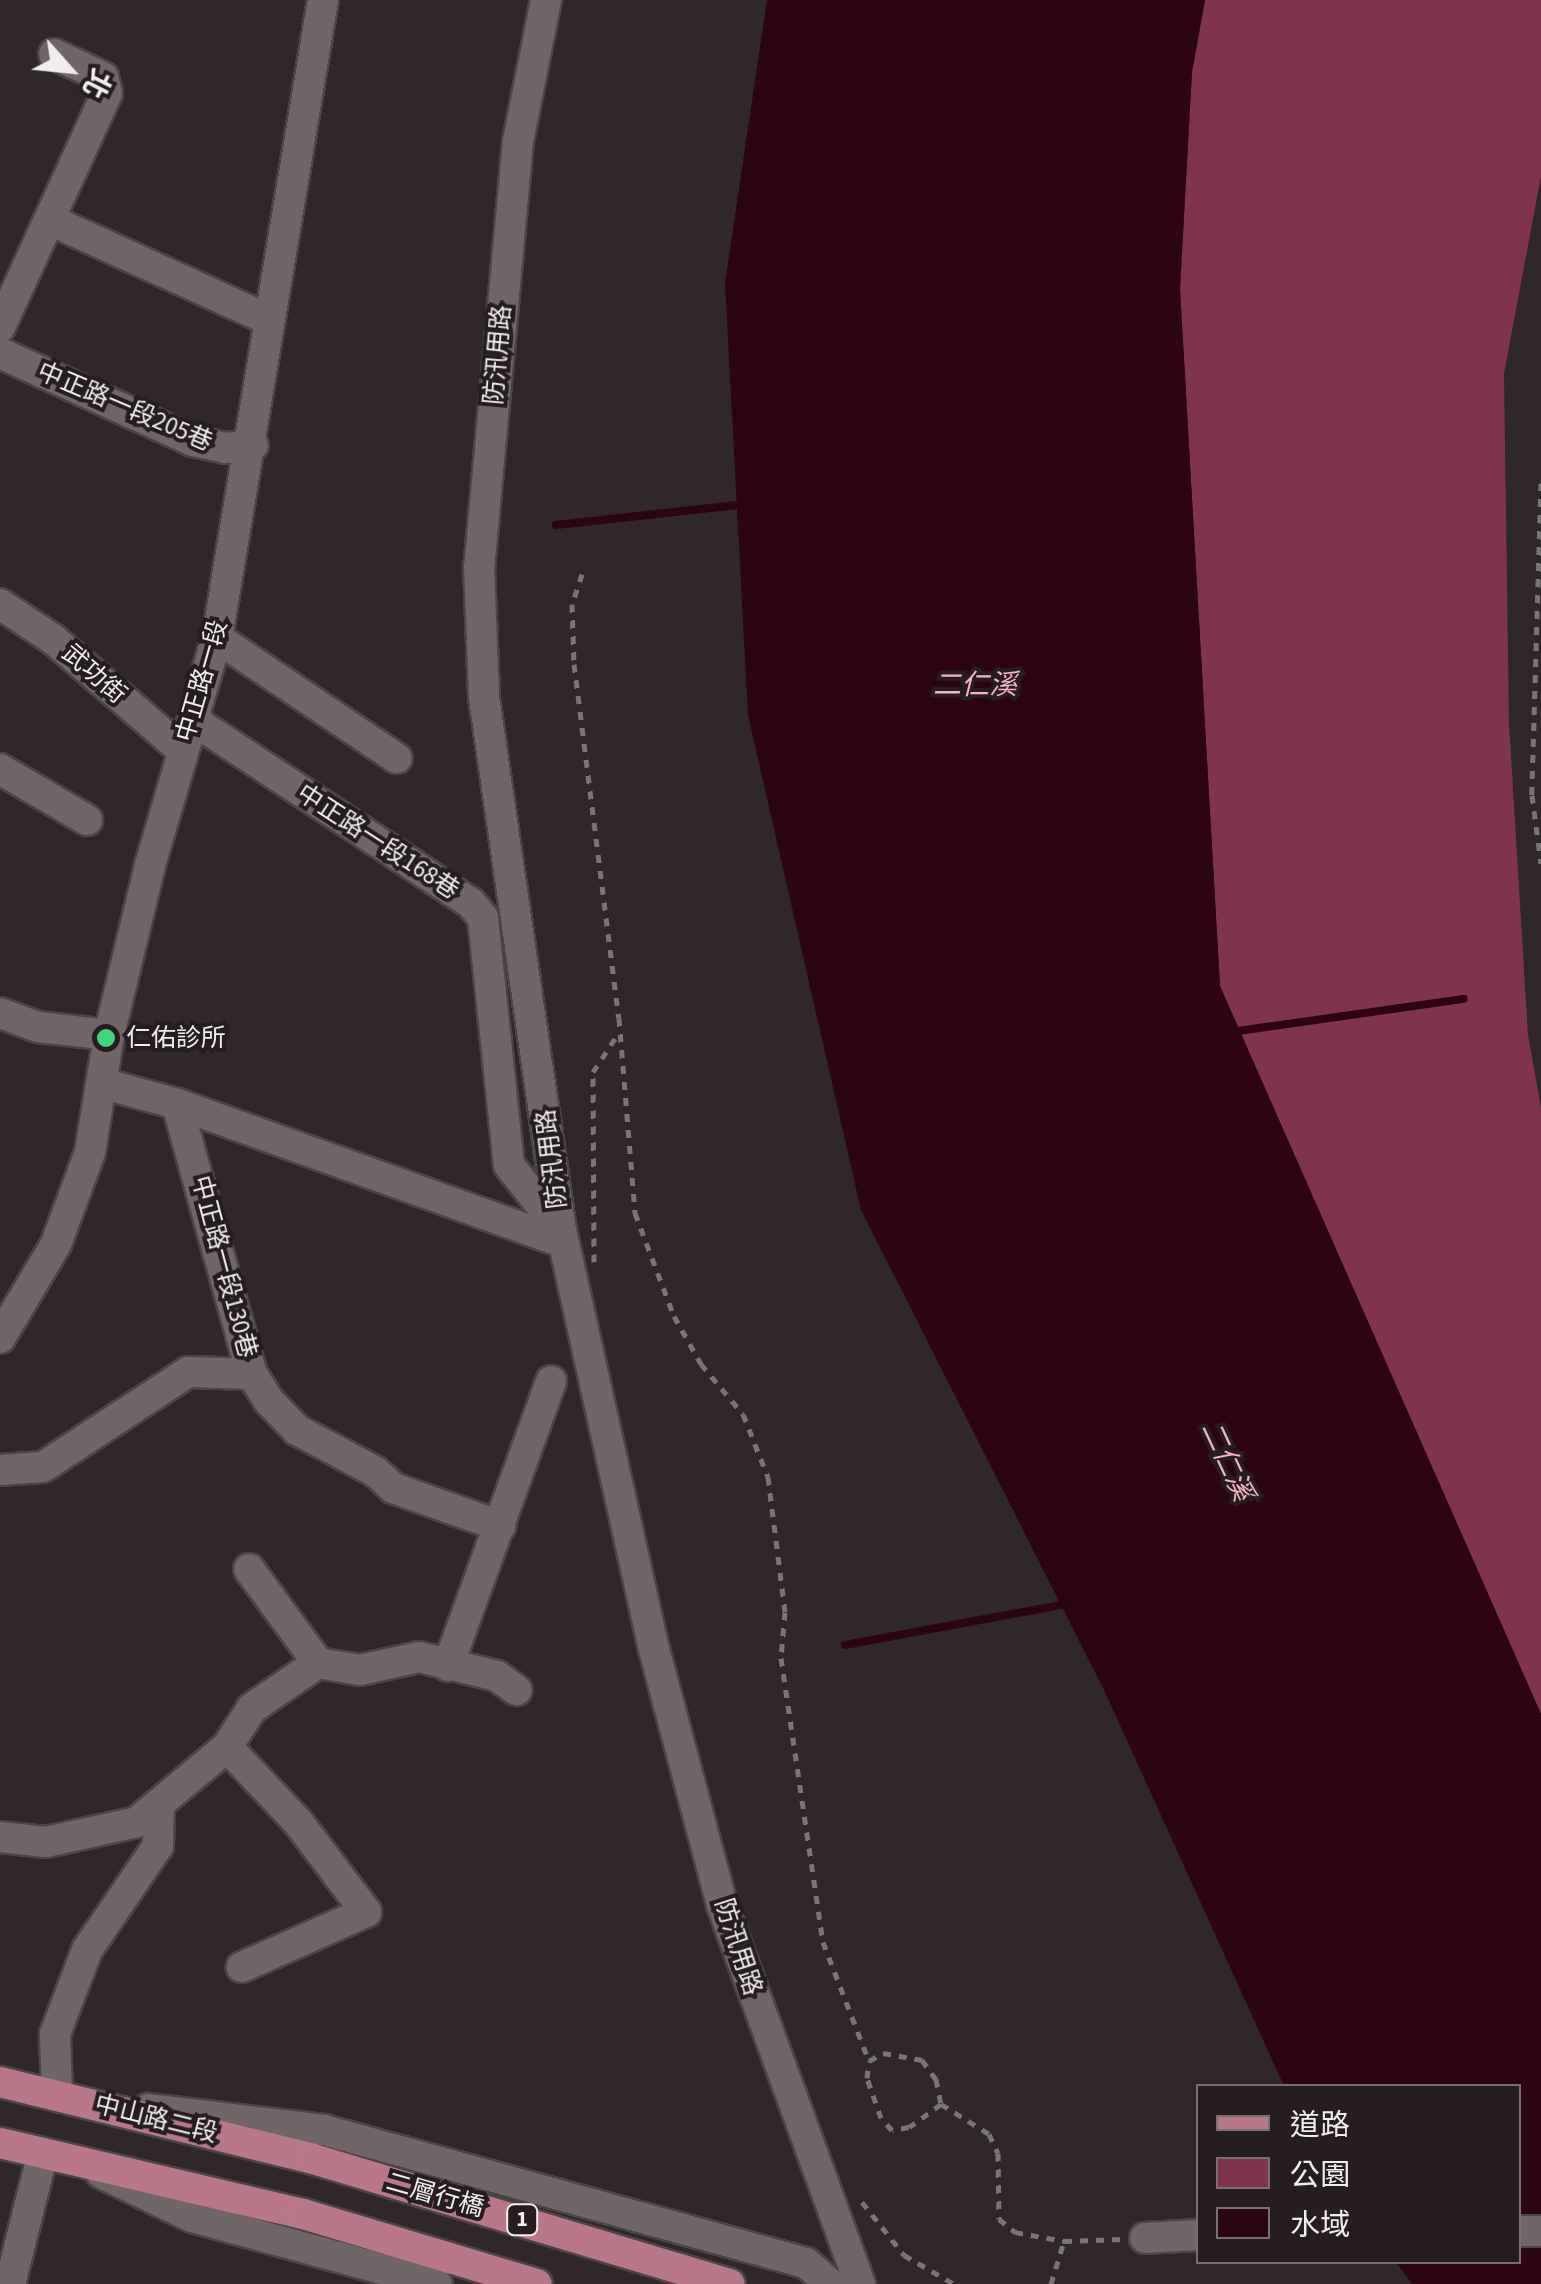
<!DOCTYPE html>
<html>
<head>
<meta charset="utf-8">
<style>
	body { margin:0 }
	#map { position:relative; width:1541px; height:2284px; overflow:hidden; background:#2f2729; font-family:"Source Sans 3","Noto Sans TC",sans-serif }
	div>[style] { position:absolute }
	.green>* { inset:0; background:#7e344c }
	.water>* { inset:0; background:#2c0412 }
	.stream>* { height:8px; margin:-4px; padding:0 4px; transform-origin:4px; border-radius:4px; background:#2c0412 }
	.path>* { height:5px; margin-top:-2.5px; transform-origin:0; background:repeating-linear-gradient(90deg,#7b7476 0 8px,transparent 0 16px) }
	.roads { filter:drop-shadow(2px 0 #4c4546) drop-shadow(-2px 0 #4c4546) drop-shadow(0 2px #4c4546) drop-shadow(0 -2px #4c4546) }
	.minor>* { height:30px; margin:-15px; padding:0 15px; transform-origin:15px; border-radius:15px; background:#706668 }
	.major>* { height:30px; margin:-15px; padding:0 15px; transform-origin:15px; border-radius:15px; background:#b9788a }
	.dots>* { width:28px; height:28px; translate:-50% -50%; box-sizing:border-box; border:5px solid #251d1f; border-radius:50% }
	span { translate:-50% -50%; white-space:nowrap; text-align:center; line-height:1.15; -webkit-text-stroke:8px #251d1f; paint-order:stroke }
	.shield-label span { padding:2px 8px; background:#251d1f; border:2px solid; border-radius:8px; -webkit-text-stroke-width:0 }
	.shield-label { font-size:22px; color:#f2eced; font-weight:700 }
	.street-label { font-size:25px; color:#f2eced }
	.poi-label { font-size:25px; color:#f2eced }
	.left { translate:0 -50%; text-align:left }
	.water-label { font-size:28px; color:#f8b0c2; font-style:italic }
	.legend { position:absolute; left:1196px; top:2084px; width:325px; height:180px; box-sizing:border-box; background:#251d1f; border:2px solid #777071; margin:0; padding:12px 18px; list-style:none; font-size:30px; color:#f2eced }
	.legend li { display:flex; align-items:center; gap:20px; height:50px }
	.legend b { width:50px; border:2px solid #777071 }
	.north { position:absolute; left:20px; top:20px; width:100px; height:100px; -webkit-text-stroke:8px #251d1f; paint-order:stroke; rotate:117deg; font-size:28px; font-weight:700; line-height:40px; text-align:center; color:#f2eced }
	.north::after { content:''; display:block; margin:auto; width:35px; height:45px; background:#f2eced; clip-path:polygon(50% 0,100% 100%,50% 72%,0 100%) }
</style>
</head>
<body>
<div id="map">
	<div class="green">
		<div style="clip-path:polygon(1205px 0,1541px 0,1541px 176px,1504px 374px,1509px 723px,1528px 1035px,1541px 1108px,1541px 1714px,1220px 986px,1180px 289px,1192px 72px)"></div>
	</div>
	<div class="water">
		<div style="clip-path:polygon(767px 0,1205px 0,1192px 72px,1180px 289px,1220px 986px,1541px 1714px,1541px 2284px,1412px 2284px,1396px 2262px,1518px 2262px,1518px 2086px,1284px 2086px,1104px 1690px,861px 1210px,748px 715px,725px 283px)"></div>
	</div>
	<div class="stream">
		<div style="left:556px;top:525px;width:190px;rotate:-6.3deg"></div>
		<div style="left:1231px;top:1032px;width:235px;rotate:-8.1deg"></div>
		<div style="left:845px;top:1645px;width:226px;rotate:-10.5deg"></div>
	</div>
	<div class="path">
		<div style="left:1541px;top:483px;width:312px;rotate:91.7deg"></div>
		<div style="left:1532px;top:795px;width:69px;rotate:82.5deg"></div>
		<div style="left:582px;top:574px;width:32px;rotate:108deg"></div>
		<div style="left:572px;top:604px;width:60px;rotate:88.1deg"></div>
		<div style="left:574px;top:664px;width:357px;rotate:82.8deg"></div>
		<div style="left:619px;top:1018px;width:196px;rotate:85.3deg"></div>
		<div style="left:635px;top:1213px;width:110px;rotate:69.3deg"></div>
		<div style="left:674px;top:1316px;width:55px;rotate:60.6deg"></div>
		<div style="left:701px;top:1364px;width:65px;rotate:50deg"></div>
		<div style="left:743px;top:1414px;width:68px;rotate:68.4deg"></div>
		<div style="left:768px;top:1477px;width:136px;rotate:82.8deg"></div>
		<div style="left:785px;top:1612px;width:46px;rotate:95deg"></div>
		<div style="left:781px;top:1658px;width:287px;rotate:81.6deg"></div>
		<div style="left:823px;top:1942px;width:128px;rotate:68.9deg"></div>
		<div style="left:594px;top:1262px;width:190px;rotate:-90.3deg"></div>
		<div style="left:593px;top:1072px;width:45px;rotate:-56.7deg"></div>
		<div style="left:883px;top:2053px;width:40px;rotate:10deg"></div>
		<div style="left:922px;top:2060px;width:24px;rotate:54deg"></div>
		<div style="left:936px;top:2079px;width:25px;rotate:79deg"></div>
		<div style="left:941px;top:2104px;width:39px;rotate:144deg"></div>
		<div style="left:909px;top:2127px;width:17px;rotate:170deg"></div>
		<div style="left:892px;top:2130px;width:16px;rotate:-133deg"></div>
		<div style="left:881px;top:2118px;width:42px;rotate:-109.3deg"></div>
		<div style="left:867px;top:2078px;width:17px;rotate:-83deg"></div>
		<div style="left:869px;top:2061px;width:16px;rotate:-30deg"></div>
		<div style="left:941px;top:2104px;width:57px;rotate:32deg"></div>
		<div style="left:989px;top:2134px;width:21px;rotate:65deg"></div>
		<div style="left:998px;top:2153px;width:66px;rotate:89.1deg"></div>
		<div style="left:999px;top:2219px;width:21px;rotate:39deg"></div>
		<div style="left:1015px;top:2232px;width:50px;rotate:10.4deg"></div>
		<div style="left:1064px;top:2241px;width:58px;rotate:-2deg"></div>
		<div style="left:862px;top:2202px;width:68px;rotate:51.6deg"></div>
		<div style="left:904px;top:2255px;width:58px;rotate:30.1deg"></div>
		<div style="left:1051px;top:2284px;width:45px;rotate:-73.2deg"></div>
	</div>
	<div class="roads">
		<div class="minor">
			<div style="left:546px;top:0;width:144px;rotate:101.2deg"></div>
			<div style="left:518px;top:141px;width:427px;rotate:95.2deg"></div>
			<div style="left:479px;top:566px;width:131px;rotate:87.8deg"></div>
			<div style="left:484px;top:697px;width:539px;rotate:81.78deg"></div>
			<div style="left:561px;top:1230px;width:429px;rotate:77.5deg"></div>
			<div style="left:654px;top:1649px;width:265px;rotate:75.1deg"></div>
			<div style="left:722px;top:1905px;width:403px;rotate:70deg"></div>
			<div style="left:50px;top:220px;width:239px;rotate:24.5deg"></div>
			<div style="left:0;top:327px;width:257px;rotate:-65.4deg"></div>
			<div style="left:107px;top:93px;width:16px;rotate:-104deg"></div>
			<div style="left:103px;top:77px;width:54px;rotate:-154.9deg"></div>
			<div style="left:0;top:353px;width:212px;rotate:24.5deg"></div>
			<div style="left:193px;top:441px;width:33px;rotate:12deg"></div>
			<div style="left:225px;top:448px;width:28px;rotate:-6deg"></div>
			<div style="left:0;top:604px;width:65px;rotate:33.7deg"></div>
			<div style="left:54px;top:640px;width:169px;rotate:40.7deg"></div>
			<div style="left:217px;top:638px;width:216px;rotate:33.8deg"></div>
			<div style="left:193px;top:720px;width:333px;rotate:33.4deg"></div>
			<div style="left:471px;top:903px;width:19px;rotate:51deg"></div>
			<div style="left:483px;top:918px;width:248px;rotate:84deg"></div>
			<div style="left:509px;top:1165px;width:80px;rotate:51.6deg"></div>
			<div style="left:0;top:769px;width:101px;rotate:30.4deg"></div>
			<div style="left:0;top:1013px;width:40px;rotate:20.2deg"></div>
			<div style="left:38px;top:1027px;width:71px;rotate:6.4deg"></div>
			<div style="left:105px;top:1084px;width:75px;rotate:15.5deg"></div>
			<div style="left:177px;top:1104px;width:280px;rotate:74.5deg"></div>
			<div style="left:252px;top:1374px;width:32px;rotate:58deg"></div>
			<div style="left:269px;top:1401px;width:40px;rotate:46deg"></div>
			<div style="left:297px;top:1430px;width:89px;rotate:28deg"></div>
			<div style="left:376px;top:1472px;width:23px;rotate:43deg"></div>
			<div style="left:393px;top:1488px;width:114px;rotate:19.6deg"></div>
			<div style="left:177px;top:1104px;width:410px;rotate:19.7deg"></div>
			<div style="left:0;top:1338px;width:109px;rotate:-59.2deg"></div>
			<div style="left:56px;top:1244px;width:98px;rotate:-69.7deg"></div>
			<div style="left:90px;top:1152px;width:119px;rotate:-80.8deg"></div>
			<div style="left:109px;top:1035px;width:175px;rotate:-76.4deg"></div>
			<div style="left:150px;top:865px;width:237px;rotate:-73.6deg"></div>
			<div style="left:217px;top:638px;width:647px;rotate:-80.57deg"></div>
			<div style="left:0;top:1470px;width:43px;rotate:-4deg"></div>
			<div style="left:43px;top:1467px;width:173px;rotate:-33.2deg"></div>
			<div style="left:188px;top:1372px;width:64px;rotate:1.8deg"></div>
			<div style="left:249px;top:1569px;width:117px;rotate:53.7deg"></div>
			<div style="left:448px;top:1666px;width:303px;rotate:-70.1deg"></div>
			<div style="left:227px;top:1747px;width:103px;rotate:46.6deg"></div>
			<div style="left:298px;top:1822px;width:113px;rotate:52.9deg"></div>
			<div style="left:366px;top:1912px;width:136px;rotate:156.1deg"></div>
			<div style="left:0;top:1837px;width:46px;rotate:6.2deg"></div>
			<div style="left:46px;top:1842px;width:93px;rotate:-12.4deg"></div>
			<div style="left:137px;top:1822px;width:117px;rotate:-39.8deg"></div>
			<div style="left:227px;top:1747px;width:46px;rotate:-57.3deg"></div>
			<div style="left:252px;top:1708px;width:80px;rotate:-34.3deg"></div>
			<div style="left:318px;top:1663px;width:43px;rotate:9.5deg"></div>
			<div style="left:360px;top:1670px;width:60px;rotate:-12.4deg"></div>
			<div style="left:419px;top:1657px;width:80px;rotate:13.7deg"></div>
			<div style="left:497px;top:1676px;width:24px;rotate:36deg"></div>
			<div style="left:57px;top:2094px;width:60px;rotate:-91.9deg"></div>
			<div style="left:55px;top:2034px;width:90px;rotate:-69.1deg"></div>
			<div style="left:87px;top:1950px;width:126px;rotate:-55.7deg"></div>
			<div style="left:158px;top:1846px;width:42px;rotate:-88.6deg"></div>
			<div style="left:148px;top:2109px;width:177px;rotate:6.8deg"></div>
			<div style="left:324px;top:2130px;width:500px;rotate:15.43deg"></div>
			<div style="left:806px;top:2263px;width:32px;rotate:41deg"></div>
			<div style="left:101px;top:2173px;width:101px;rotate:25.8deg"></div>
			<div style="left:192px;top:2217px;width:254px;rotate:15.3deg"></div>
			<div style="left:1518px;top:2231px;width:23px"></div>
			<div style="left:1145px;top:2238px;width:53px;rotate:-3.2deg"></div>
			<div style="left:10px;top:2284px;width:135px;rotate:-75.9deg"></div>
		</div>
		<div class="major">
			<div style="left:0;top:2082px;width:322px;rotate:13.8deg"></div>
			<div style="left:313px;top:2159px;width:435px;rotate:16.7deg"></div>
			<div style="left:0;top:2143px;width:311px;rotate:13.2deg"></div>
			<div style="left:303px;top:2214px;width:244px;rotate:16.7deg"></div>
		</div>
	</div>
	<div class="dots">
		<div style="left:106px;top:1038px;background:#3fd77d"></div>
	</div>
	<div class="shield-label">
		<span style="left:522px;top:2220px">1</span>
	</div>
	<div class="street-label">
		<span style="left:498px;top:355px;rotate:-85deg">防汛用路</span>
		<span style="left:125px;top:407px;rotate:23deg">中正路一段205巷</span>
		<span style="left:94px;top:674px;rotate:41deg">武功街</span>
		<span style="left:202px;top:681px;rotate:-74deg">中正路一段</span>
		<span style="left:378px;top:842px;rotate:33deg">中正路一段168巷</span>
		<span style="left:552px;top:1159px;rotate:-97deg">防汛用路</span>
		<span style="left:224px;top:1267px;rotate:75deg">中正路一段130巷</span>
		<span style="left:738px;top:1947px;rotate:72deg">防汛用路</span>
		<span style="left:156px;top:2119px;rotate:14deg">中山路二段</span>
		<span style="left:435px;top:2195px;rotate:16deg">二層行橋</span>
	</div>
	<div class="poi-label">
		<span class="left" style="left:126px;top:1038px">仁佑診所</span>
	</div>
	<div class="water-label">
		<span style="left:975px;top:685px">二仁溪</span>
		<span style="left:1227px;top:1461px;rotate:65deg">二仁溪</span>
	</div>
	<ul class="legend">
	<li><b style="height:12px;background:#b9788a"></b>道路</li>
	<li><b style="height:28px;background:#7e344c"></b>公園</li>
	<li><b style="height:28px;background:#2c0412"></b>水域</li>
	</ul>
	<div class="north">北</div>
</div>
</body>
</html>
